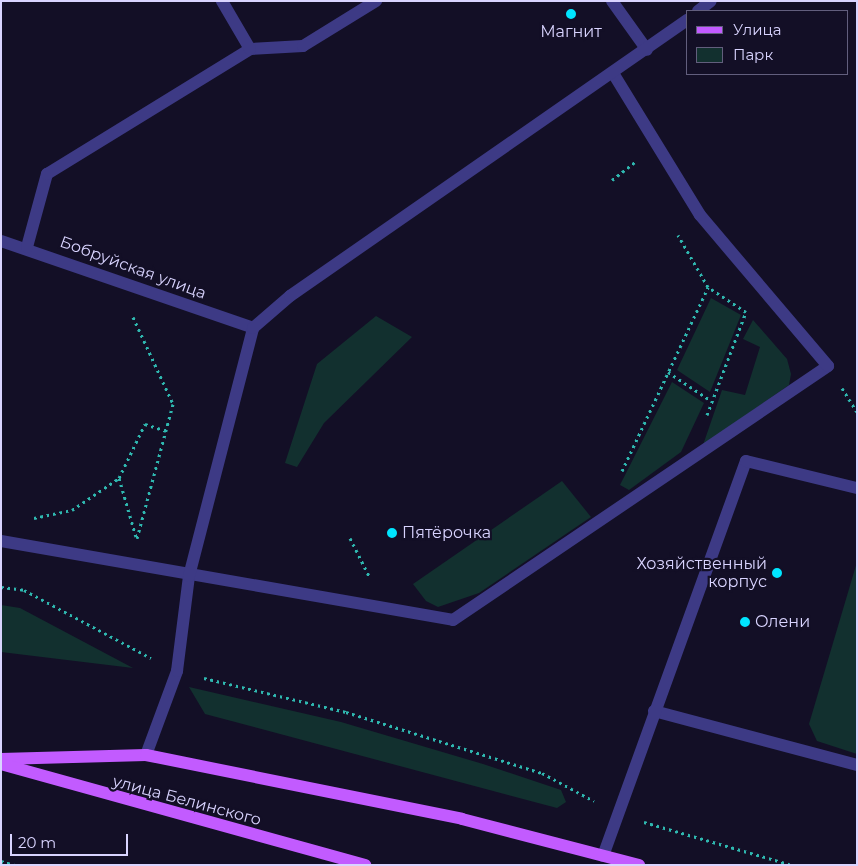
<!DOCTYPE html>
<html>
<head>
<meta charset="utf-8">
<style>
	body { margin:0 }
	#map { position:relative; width:858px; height:866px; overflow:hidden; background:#130f26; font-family:Montserrat,sans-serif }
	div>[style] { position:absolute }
	.green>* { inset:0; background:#12302f }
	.path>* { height:3px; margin-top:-1.5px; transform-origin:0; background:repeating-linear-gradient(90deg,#2fb8b0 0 2.5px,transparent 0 6.5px) }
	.minor>* { height:12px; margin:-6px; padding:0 6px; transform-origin:6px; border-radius:6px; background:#3d3a85 }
	.major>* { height:12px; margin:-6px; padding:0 6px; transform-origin:6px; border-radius:6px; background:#c25bff }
	.dots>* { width:14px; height:14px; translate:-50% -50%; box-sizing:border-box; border:2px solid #130f26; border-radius:50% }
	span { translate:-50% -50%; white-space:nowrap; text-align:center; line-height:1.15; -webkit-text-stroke:4.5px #130f26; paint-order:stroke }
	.poi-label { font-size:16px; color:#d9d4ff }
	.left { translate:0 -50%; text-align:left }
	.right { translate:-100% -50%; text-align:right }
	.street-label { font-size:16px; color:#d9d4ff }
	.frame { position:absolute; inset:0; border:2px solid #d9d4ff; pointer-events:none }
	.legend { position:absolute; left:686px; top:10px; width:162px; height:65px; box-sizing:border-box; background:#130f26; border:1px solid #625e7d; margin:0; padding:6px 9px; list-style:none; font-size:15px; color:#d9d4ff }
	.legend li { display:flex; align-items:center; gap:10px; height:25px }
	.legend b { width:25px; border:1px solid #625e7d }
	.scale { position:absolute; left:10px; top:834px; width:118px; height:22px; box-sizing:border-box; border:2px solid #d9d4ff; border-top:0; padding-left:6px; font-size:15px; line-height:18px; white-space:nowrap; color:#d9d4ff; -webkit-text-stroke:4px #130f26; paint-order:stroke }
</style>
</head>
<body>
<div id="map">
	<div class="green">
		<div style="clip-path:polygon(711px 298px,741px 315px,710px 392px,677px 370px)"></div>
		<div style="clip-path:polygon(376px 316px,412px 337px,324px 423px,297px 467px,285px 463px,317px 364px)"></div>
		<div style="clip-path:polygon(753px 320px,787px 359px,791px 374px,789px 385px,703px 445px,722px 390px,745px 395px,760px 347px,743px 339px)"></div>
		<div style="clip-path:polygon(672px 382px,704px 403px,681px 452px,629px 490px,620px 485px)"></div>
		<div style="clip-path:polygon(562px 481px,591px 517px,479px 593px,438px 607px,426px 601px,413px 584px)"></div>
		<div style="clip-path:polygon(857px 562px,857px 754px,817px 741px,809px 724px)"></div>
		<div style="clip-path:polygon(1px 605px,20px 608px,133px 668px,1px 652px)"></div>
		<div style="clip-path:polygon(189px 687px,341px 722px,483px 764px,561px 790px,566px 802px,557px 808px,205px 714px)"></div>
	</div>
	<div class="path">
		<div style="left:612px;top:180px;width:29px;rotate:-38deg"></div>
		<div style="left:133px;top:317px;width:96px;rotate:65.3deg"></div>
		<div style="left:173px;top:404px;width:139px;rotate:105deg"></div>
		<div style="left:668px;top:372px;width:50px;rotate:33.7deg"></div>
		<div style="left:842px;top:388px;width:28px;rotate:58deg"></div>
		<div style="left:707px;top:415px;width:110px;rotate:-69.3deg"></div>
		<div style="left:746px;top:312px;width:45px;rotate:-146.7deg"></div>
		<div style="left:622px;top:471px;width:203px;rotate:-64.9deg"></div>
		<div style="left:708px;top:287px;width:60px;rotate:-120deg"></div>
		<div style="left:119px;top:478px;width:61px;rotate:73.9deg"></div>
		<div style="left:34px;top:518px;width:39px;rotate:-12deg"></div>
		<div style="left:72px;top:510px;width:57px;rotate:-34.2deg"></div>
		<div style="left:119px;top:478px;width:60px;rotate:-64.3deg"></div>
		<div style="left:145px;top:424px;width:22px;rotate:18deg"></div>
		<div style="left:350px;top:538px;width:45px;rotate:63.4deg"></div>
		<div style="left:1px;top:587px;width:23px;rotate:7deg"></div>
		<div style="left:24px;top:590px;width:144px;rotate:28.2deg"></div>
		<div style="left:204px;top:678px;width:146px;rotate:13.5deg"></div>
		<div style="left:346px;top:712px;width:205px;rotate:17.3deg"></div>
		<div style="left:542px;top:773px;width:59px;rotate:28.3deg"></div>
		<div style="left:644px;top:822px;width:154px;rotate:16.2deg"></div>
		<div style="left:1px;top:861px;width:15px;rotate:16deg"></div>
	</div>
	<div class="minor">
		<div style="left:612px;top:1px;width:60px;rotate:54.5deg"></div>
		<div style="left:698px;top:11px;width:16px;rotate:-38deg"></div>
		<div style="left:250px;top:49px;width:53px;rotate:-3.2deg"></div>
		<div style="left:303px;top:46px;width:86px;rotate:-31.7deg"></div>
		<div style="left:1px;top:241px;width:267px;rotate:19deg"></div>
		<div style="left:27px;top:247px;width:76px;rotate:-74.7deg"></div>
		<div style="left:47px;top:174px;width:238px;rotate:-31.6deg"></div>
		<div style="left:250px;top:49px;width:56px;rotate:-120.3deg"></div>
		<div style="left:1px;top:541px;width:459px;rotate:9.9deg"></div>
		<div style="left:453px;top:620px;width:453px;rotate:-34.1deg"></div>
		<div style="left:828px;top:366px;width:198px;rotate:-130.3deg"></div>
		<div style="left:700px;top:215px;width:167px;rotate:-121.5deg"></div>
		<div style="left:654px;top:711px;width:210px;rotate:14.9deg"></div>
		<div style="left:146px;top:755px;width:90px;rotate:-69.7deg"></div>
		<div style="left:177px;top:671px;width:96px;rotate:-82.8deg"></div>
		<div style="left:189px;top:576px;width:256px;rotate:-75.5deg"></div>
		<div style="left:253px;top:328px;width:49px;rotate:-40.9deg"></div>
		<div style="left:290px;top:296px;width:484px;rotate:-34.8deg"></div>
		<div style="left:603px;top:856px;width:420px;rotate:-70.1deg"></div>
		<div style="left:746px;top:461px;width:114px;rotate:13.7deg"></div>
	</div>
	<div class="major">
		<div style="left:1px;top:759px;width:145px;rotate:-1.6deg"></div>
		<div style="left:146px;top:755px;width:322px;rotate:11.4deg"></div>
		<div style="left:462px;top:819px;width:183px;rotate:14.6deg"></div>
		<div style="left:1px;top:764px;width:378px;rotate:15.5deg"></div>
	</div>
	<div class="dots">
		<div style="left:571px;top:14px;background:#00e5ff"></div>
		<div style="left:392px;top:533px;background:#00e5ff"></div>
		<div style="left:777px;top:573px;background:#00e5ff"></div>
		<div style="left:745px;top:622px;background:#00e5ff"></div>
	</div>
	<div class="poi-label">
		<span style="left:571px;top:32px">Магнит</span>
		<span class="left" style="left:402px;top:533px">Пятёрочка</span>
		<span class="right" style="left:767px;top:573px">Хозяйственный<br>корпус</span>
		<span class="left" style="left:755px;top:622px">Олени</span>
	</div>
	<div class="street-label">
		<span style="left:133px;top:268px;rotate:20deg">Бобруйская улица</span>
		<span style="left:187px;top:801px;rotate:15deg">улица Белинского</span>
	</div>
	<div class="frame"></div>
	<ul class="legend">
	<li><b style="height:6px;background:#c25bff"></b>Улица</li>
	<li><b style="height:14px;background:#12302f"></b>Парк</li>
	</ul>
	<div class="scale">20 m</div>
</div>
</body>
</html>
